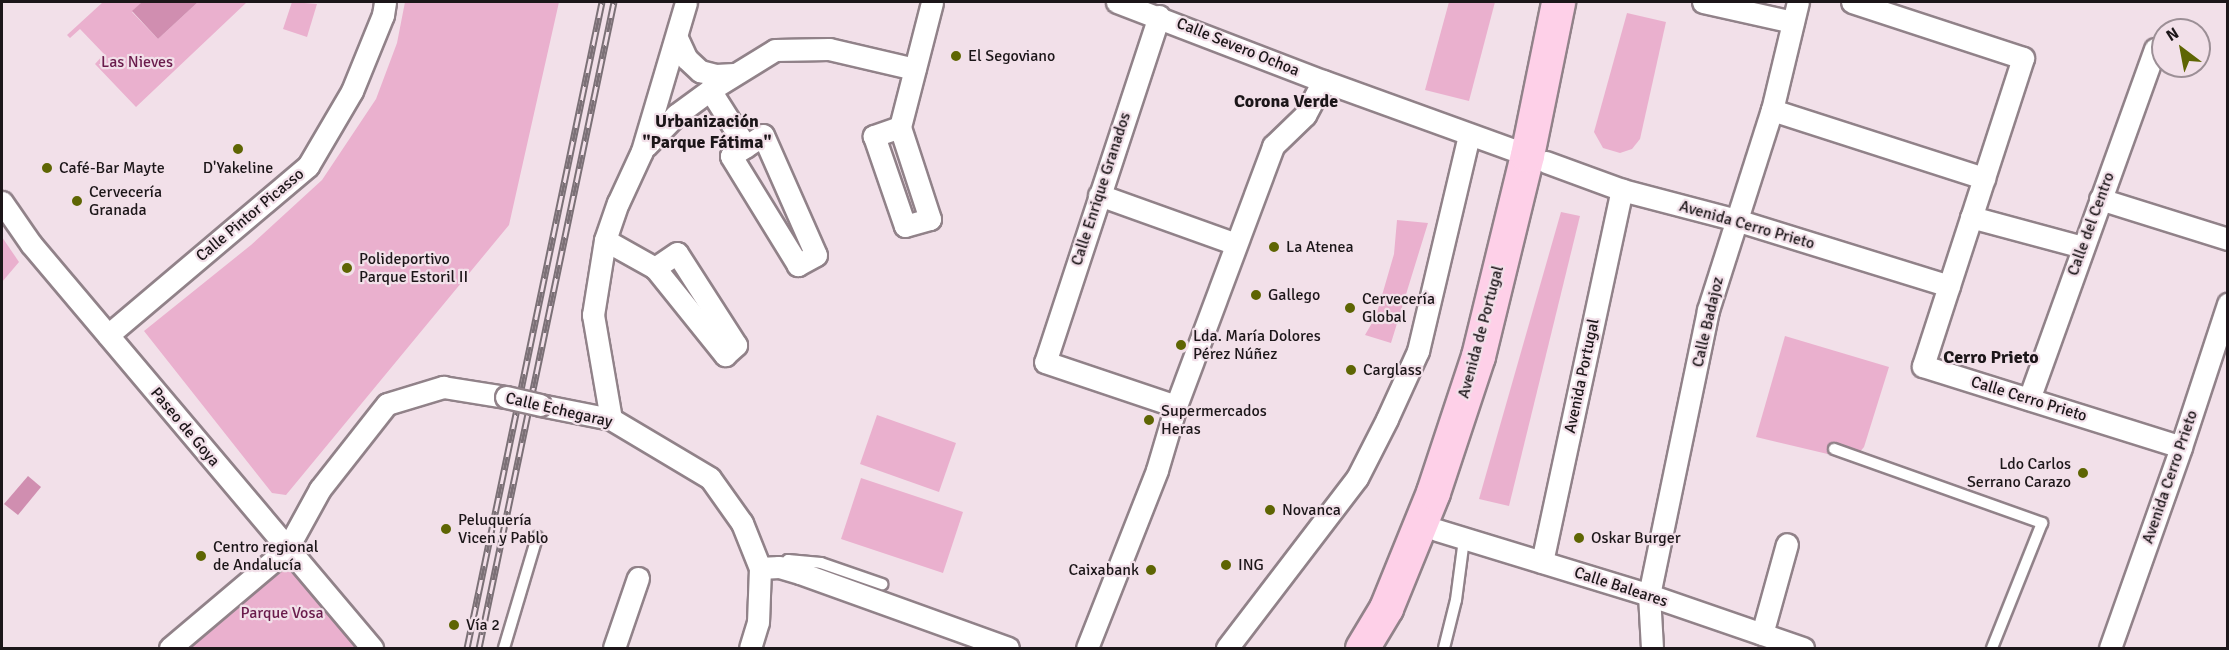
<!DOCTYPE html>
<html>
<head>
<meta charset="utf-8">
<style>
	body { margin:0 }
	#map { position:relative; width:2229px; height:650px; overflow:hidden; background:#f2e0e9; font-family:Signika,sans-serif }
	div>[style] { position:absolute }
	.green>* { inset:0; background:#eab0ce }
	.water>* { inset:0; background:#d08eb0 }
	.roads { filter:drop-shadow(2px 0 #918289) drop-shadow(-2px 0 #918289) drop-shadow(0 2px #918289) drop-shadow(0 -2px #918289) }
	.lane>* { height:10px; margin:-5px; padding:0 5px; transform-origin:5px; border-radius:5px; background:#fff }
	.street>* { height:21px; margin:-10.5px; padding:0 10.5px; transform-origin:10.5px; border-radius:10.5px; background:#fff }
	.primary>* { height:33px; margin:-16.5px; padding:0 16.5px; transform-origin:16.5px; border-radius:16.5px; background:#fed0e8 }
	.rail>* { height:7px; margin-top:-3.5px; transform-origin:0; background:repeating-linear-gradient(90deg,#f2e0e9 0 14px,#7b7076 0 28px); box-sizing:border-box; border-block:2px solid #7b7076 }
	.bridges { filter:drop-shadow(2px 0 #918289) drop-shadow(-2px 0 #918289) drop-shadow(0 2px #918289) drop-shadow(0 -2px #918289) }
	.street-bridge>* { height:21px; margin:-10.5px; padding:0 10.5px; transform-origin:10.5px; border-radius:10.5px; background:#fff }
	.dots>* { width:16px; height:16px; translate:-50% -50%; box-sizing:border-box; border:3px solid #f2e0e9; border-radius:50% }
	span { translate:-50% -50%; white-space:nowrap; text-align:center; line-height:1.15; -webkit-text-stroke:4.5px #f2e0e9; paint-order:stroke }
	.street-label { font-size:16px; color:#1c1619 }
	.poi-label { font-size:16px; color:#1c1619 }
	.left { translate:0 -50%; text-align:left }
	.right { translate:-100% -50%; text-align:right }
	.park-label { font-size:16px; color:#6a1c4c }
	.neighbourhood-label { font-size:18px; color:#1c1619; font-weight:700 }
	.frame { position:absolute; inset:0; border:3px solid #1c1619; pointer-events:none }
	.north { position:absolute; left:2151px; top:18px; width:60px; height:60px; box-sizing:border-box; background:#f2e0e9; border:2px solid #9c8f96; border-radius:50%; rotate:328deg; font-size:16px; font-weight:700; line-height:24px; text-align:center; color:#1c1619 }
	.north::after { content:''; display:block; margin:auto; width:21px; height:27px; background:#5e6503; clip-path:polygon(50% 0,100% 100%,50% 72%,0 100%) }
</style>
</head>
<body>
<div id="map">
	<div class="green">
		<div style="clip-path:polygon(103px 2px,142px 2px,132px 12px,158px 39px,198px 2px,247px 2px,136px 107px,95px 64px,104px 54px,80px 29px,70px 38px,67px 35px)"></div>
		<div style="clip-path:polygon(292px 2px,317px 4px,307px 37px,283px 29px)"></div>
		<div style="clip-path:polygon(405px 2px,559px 2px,509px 225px,286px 495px,272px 493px,144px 331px,251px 245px,322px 180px,376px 99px,397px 43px)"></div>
		<div style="clip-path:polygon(1449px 2px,1495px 2px,1469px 101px,1425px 90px)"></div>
		<div style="clip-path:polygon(1627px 13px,1666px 22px,1640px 139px,1632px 149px,1620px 153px,1603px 148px,1594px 132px)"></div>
		<div style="clip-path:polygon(1561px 212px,1580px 216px,1509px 506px,1479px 499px)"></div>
		<div style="clip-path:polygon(1397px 220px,1428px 223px,1391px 343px,1365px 335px,1376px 316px,1394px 254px)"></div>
		<div style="clip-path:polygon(2px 237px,19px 262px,2px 282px)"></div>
		<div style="clip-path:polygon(1785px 336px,1889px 367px,1864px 447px,1853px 460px,1756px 437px)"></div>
		<div style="clip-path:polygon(877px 415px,956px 443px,939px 492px,860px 464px)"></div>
		<div style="clip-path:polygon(861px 478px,963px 512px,943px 573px,841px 539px)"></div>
		<div style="clip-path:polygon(288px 563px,358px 648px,180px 648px,233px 606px)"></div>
	</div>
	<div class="water">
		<div style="clip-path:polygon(142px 2px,198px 2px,158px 39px,132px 11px)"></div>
		<div style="clip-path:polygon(28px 476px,41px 487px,18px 515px,4px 504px)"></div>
	</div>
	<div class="roads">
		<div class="lane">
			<div style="left:1834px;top:449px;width:221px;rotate:19.6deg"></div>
			<div style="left:2042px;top:523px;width:135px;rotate:111.8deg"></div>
			<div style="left:783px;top:565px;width:7px;rotate:-45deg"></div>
			<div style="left:788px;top:560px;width:33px;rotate:5deg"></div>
			<div style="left:821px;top:563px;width:65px;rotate:19deg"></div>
			<div style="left:504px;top:648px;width:116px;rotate:-73.4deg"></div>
			<div style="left:1444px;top:648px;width:49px;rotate:-76deg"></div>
			<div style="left:1456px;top:600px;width:62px;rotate:-82.5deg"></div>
		</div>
		<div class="street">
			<div style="left:1117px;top:2px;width:221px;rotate:21deg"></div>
			<div style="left:1323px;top:81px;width:217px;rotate:19.9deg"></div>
			<div style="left:1703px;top:2px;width:92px;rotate:12.5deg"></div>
			<div style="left:1852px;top:2px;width:180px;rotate:18.1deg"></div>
			<div style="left:2023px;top:58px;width:324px;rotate:108deg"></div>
			<div style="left:1923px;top:366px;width:270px;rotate:17.4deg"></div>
			<div style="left:1159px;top:16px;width:364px;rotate:108.2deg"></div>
			<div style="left:1045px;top:362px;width:138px;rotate:18.6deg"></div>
			<div style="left:677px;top:38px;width:23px;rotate:65deg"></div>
			<div style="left:687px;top:59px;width:18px;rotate:43deg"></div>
			<div style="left:700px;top:71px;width:16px;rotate:14deg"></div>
			<div style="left:716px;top:75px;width:18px;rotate:-3deg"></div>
			<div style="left:710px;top:90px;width:67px;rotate:57.7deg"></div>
			<div style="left:1772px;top:110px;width:223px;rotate:17.8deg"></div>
			<div style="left:900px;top:127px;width:28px;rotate:161deg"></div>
			<div style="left:874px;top:136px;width:95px;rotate:71deg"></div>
			<div style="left:905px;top:226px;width:26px;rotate:-16deg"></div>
			<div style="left:930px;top:219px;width:97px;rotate:-108.1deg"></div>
			<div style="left:900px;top:127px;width:129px;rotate:-75.6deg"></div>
			<div style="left:763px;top:135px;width:131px;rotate:66.2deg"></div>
			<div style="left:816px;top:255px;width:21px;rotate:151deg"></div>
			<div style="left:798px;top:265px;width:128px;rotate:-121.6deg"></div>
			<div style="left:731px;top:156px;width:38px;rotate:-33deg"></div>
			<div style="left:646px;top:146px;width:43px;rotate:-45.9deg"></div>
			<div style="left:676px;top:115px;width:42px;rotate:-36.3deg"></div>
			<div style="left:710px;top:90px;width:76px;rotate:-31.6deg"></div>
			<div style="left:775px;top:50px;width:54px;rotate:-1.1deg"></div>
			<div style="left:829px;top:49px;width:88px;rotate:13.1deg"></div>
			<div style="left:1546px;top:162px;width:81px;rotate:20.2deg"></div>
			<div style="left:1622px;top:190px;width:118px;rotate:14.7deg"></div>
			<div style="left:1736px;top:220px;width:223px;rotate:17.2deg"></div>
			<div style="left:1099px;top:195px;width:145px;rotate:19.7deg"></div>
			<div style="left:2100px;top:199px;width:134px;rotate:17.4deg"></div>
			<div style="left:2px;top:202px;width:51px;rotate:55.4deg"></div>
			<div style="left:31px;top:244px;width:529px;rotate:49.83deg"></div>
			<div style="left:1971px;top:217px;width:115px;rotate:15.1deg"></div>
			<div style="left:605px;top:240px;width:57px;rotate:29.2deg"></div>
			<div style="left:655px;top:268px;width:112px;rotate:51.2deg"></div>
			<div style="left:725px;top:355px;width:15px;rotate:-42deg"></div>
			<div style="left:736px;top:345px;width:109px;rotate:-122.7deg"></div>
			<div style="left:677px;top:253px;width:27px;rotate:146deg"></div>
			<div style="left:108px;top:335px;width:262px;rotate:-40.2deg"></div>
			<div style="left:308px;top:166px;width:87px;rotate:-59.6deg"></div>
			<div style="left:352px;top:91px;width:82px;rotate:-67.8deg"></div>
			<div style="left:383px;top:15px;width:13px;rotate:-81deg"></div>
			<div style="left:2029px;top:399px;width:372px;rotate:-70.2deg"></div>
			<div style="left:540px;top:405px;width:72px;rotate:11.2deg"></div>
			<div style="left:611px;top:419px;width:115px;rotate:30.8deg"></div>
			<div style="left:710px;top:478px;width:55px;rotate:54.6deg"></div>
			<div style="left:742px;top:523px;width:48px;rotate:68.2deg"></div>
			<div style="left:760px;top:568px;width:54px;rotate:92.1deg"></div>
			<div style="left:758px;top:622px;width:27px;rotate:107deg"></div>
			<div style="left:611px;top:419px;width:106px;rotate:-99.8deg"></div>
			<div style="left:593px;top:315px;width:76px;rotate:-80.9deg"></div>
			<div style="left:605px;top:240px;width:39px;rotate:-71deg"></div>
			<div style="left:618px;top:203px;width:57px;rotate:-65.2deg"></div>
			<div style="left:642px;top:151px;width:155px;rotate:-73.5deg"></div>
			<div style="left:1437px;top:530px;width:222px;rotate:17deg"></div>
			<div style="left:1649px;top:595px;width:163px;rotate:19deg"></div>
			<div style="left:1542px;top:562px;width:381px;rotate:-77.9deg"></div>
			<div style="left:760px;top:568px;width:19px;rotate:-3deg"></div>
			<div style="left:779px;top:567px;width:22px;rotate:16deg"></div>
			<div style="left:800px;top:573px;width:221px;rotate:19.8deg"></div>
			<div style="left:1762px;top:634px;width:93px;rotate:-74.5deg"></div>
			<div style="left:170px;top:648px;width:153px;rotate:-40.2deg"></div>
			<div style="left:287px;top:549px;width:68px;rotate:-61.2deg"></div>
			<div style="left:320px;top:489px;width:108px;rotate:-51.8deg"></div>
			<div style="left:387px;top:404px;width:59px;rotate:-16.9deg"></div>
			<div style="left:443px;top:387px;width:64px;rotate:9deg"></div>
			<div style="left:614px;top:648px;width:74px;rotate:-71.1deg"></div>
			<div style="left:1087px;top:648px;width:191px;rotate:-68.5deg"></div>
			<div style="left:1157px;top:470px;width:67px;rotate:-73.5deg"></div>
			<div style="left:1176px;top:406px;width:278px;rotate:-69.5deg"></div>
			<div style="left:1273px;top:146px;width:45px;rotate:-44.1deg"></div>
			<div style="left:1305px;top:115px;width:38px;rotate:-62deg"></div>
			<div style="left:1227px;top:648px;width:214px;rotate:-52.6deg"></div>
			<div style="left:1357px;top:478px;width:66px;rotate:-63deg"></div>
			<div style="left:1387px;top:419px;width:75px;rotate:-65.5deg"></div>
			<div style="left:1418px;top:351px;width:222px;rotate:-76.7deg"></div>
			<div style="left:1652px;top:648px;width:53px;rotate:-93.2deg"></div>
			<div style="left:1649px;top:595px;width:291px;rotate:-78.3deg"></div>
			<div style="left:1708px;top:310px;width:210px;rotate:-72.3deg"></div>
			<div style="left:1772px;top:110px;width:111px;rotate:-76.5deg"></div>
			<div style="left:2110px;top:648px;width:213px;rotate:-70.5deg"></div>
			<div style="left:2181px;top:447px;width:151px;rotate:-71.8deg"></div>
		</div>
		<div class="primary">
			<div style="left:1362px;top:648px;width:47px;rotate:-59deg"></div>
			<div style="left:1386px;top:608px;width:125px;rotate:-67.9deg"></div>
			<div style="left:1433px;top:492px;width:143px;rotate:-71.7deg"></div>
			<div style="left:1478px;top:356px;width:207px;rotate:-76.3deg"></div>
			<div style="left:1527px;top:155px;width:156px;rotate:-78.5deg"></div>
		</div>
	</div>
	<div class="rail">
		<div style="left:467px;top:648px;width:660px;rotate:-78.2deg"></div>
		<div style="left:479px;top:648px;width:660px;rotate:-78.2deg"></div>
	</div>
	<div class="bridges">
		<div class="street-bridge">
			<div style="left:506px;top:397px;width:35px;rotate:13deg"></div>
		</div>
	</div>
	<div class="dots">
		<div style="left:956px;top:56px;background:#5e6503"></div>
		<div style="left:238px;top:149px;background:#5e6503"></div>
		<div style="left:47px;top:168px;background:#5e6503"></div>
		<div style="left:77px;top:201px;background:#5e6503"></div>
		<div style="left:1274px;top:247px;background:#5e6503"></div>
		<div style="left:347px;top:268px;background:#5e6503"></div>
		<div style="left:1256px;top:295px;background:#5e6503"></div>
		<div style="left:1350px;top:308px;background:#5e6503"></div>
		<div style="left:1181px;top:345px;background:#5e6503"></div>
		<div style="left:1351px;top:370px;background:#5e6503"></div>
		<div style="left:1149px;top:420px;background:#5e6503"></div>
		<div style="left:2083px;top:473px;background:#5e6503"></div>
		<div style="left:1270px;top:510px;background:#5e6503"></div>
		<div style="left:446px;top:529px;background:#5e6503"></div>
		<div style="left:1579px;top:538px;background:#5e6503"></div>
		<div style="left:201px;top:556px;background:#5e6503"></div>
		<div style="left:1226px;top:565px;background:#5e6503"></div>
		<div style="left:1151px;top:570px;background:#5e6503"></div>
		<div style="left:454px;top:625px;background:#5e6503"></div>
	</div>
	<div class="street-label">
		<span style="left:1238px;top:47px;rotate:22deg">Calle Severo Ochoa</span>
		<span style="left:1101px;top:189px;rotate:-72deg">Calle Enrique Granados</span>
		<span style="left:250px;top:215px;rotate:-40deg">Calle Pintor Picasso</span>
		<span style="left:2091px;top:224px;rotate:-70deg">Calle del Centro</span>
		<span style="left:1747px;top:225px;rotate:16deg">Avenida Cerro Prieto</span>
		<span style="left:1708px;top:322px;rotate:-77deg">Calle Badajoz</span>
		<span style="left:1481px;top:332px;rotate:-75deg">Avenida de Portugal</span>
		<span style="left:1582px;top:376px;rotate:-78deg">Avenida Portugal</span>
		<span style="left:2029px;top:399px;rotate:17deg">Calle Cerro Prieto</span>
		<span style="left:559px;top:410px;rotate:13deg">Calle Echegaray</span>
		<span style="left:185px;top:427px;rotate:50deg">Paseo de Goya</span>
		<span style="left:2170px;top:477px;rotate:-71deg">Avenida Cerro Prieto</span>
		<span style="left:1621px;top:587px;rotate:18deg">Calle Baleares</span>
	</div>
	<div class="poi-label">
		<span class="left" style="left:968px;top:56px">El Segoviano</span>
		<span class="left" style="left:59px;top:168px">Café-Bar Mayte</span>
		<span style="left:238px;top:168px">D'Yakeline</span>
		<span class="left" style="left:89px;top:201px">Cervecería<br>Granada</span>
		<span class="left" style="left:1286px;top:247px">La Atenea</span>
		<span class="left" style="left:359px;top:268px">Polideportivo<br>Parque Estoril II</span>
		<span class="left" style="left:1268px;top:295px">Gallego</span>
		<span class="left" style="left:1362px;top:308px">Cervecería<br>Global</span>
		<span class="left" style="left:1193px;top:345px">Lda. María Dolores<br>Pérez Núñez</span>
		<span class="left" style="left:1363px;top:370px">Carglass</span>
		<span class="left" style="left:1161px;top:420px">Supermercados<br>Heras</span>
		<span class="right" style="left:2071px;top:473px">Ldo Carlos<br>Serrano Carazo</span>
		<span class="left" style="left:1282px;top:510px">Novanca</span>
		<span class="left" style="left:458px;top:529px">Peluquería<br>Vicen y Pablo</span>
		<span class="left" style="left:1591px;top:538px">Oskar Burger</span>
		<span class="left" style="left:213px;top:556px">Centro regional<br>de Andalucía</span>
		<span class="left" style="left:1238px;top:565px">ING</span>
		<span class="right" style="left:1139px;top:570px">Caixabank</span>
		<span class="left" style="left:466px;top:625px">Vía 2</span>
	</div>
	<div class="park-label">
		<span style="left:137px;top:62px">Las Nieves</span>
		<span style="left:282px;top:613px">Parque Vosa</span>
	</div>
	<div class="neighbourhood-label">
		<span style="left:1286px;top:101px">Corona Verde</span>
		<span style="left:707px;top:132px">Urbanización<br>"Parque Fátima"</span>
		<span style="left:1991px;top:357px">Cerro Prieto</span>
	</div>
	<div class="frame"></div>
	<div class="north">N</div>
</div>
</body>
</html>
